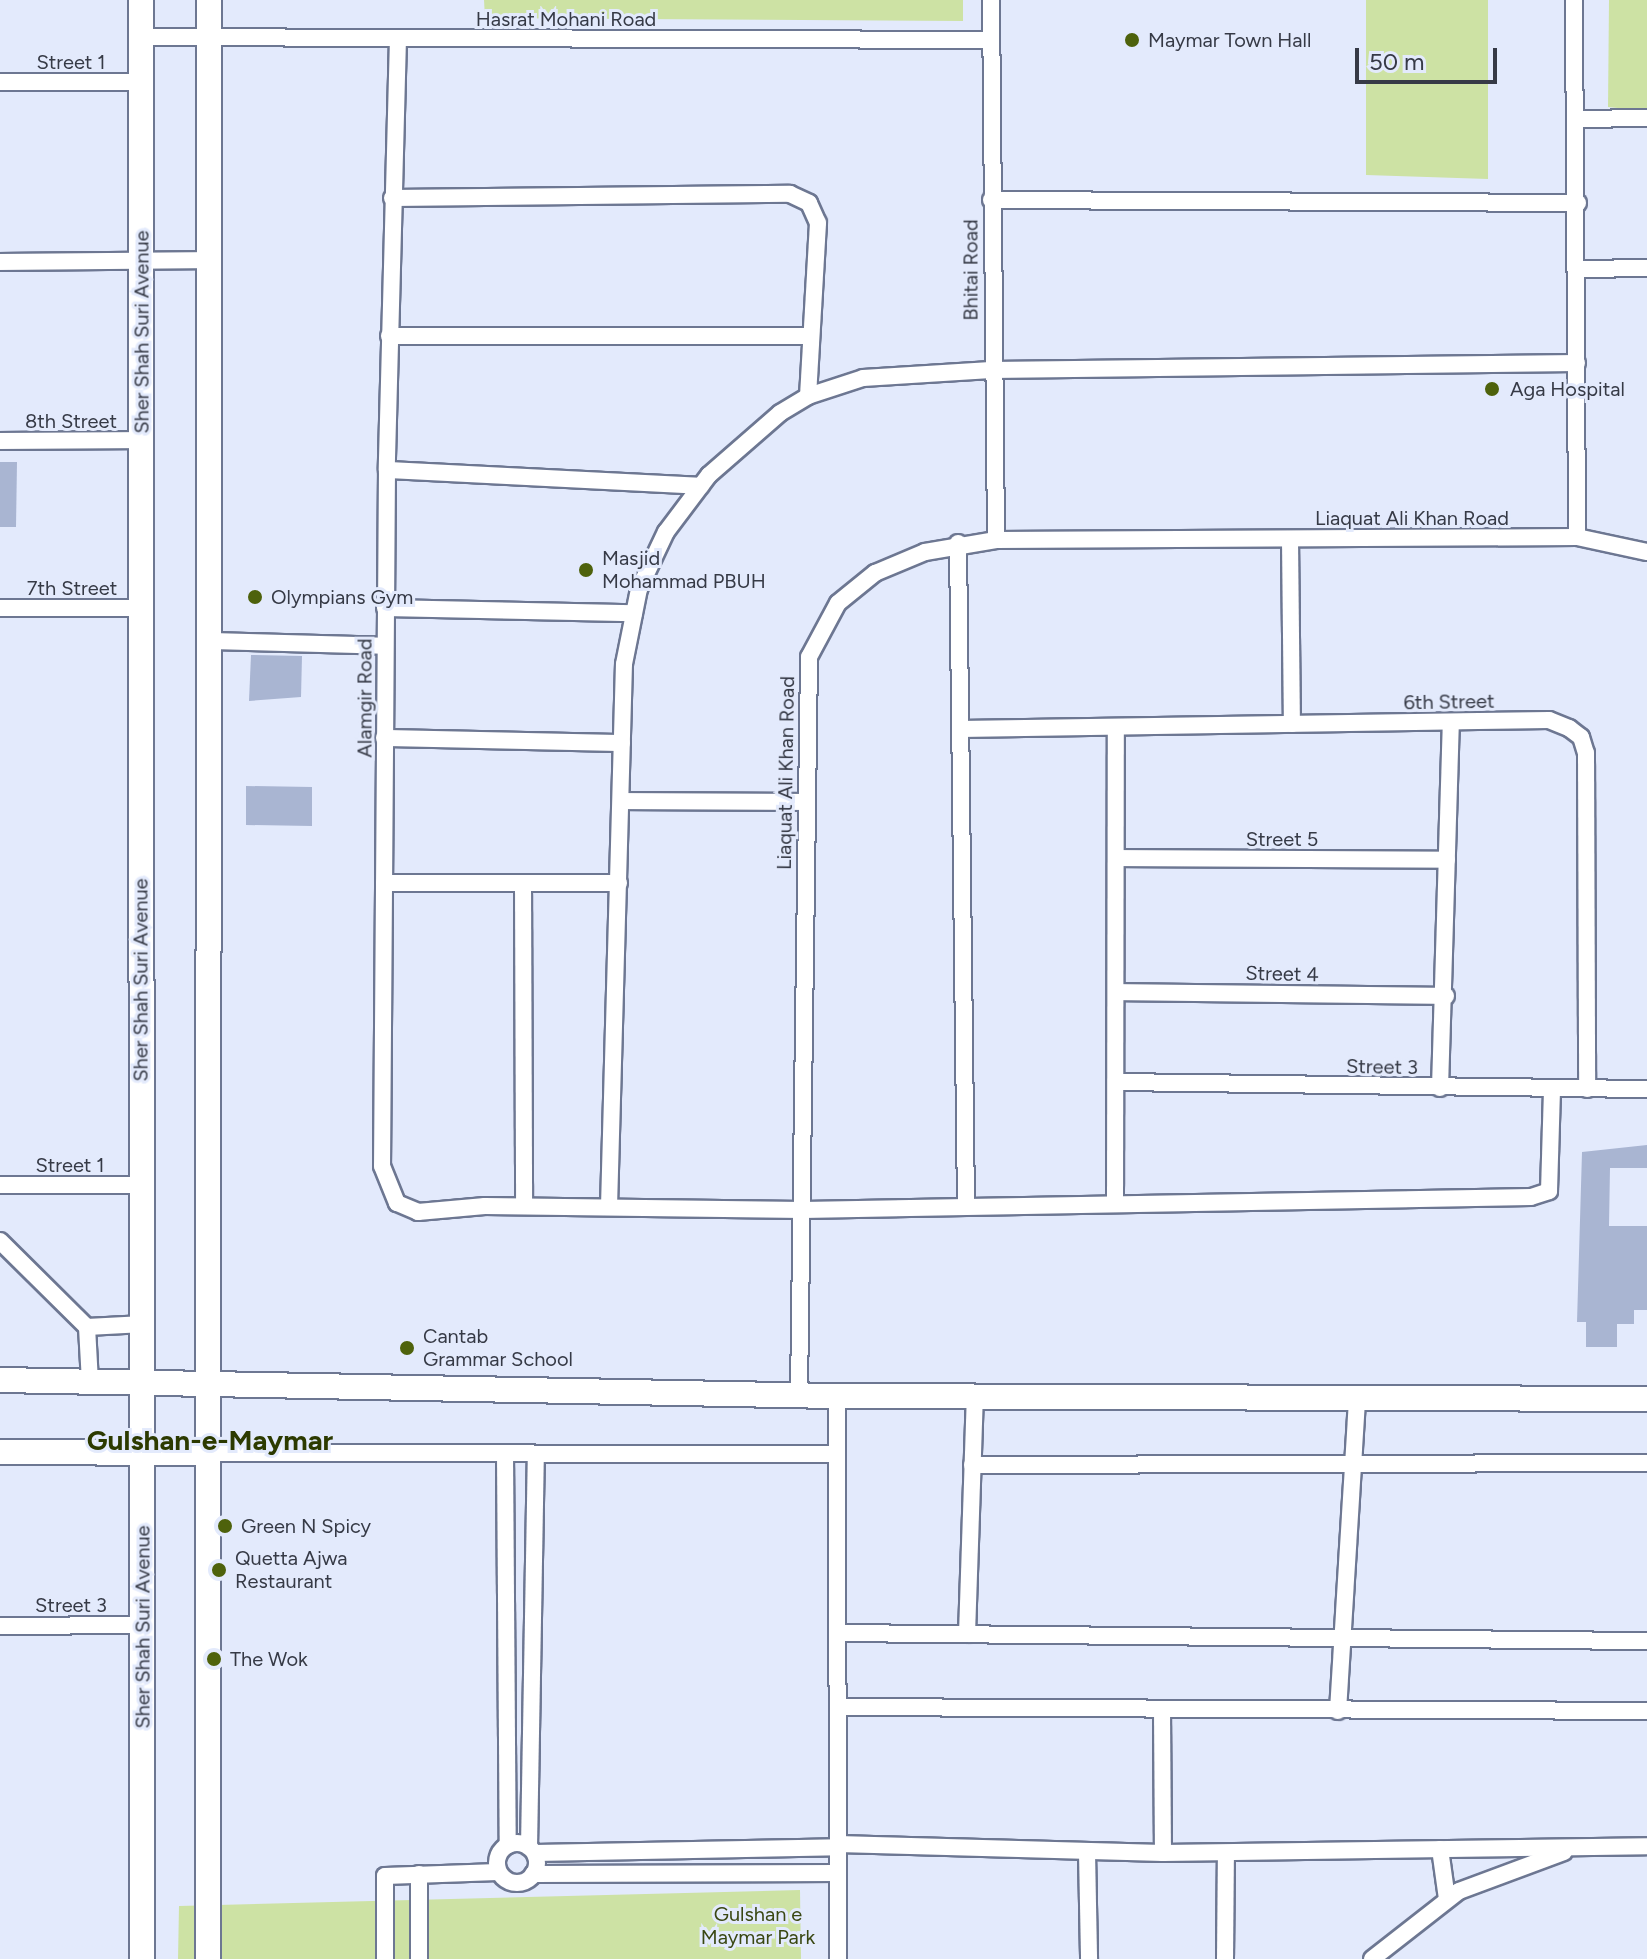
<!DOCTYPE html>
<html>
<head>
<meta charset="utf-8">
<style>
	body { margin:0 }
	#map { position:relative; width:1647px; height:1959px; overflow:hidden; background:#e3eafc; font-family:Figtree,sans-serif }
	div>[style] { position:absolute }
	.green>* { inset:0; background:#cde2a4 }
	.building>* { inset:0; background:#a9b5d2 }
	.roads { filter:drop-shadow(2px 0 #6d7792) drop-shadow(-2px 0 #6d7792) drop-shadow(0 2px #6d7792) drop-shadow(0 -2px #6d7792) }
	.street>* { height:16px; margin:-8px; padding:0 8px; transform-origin:8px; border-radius:8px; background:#fff }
	.street>.ring { margin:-8px; padding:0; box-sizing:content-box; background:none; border:16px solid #fff; border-radius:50% }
	.secondary>* { height:24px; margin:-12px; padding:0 12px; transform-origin:12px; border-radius:12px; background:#fff }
	.dots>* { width:22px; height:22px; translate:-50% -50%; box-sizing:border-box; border:4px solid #e3eafc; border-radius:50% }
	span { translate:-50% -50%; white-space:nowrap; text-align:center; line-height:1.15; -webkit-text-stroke:6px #e3eafc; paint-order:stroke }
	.street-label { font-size:20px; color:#363a46 }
	.poi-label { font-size:20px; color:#363a46 }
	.left { translate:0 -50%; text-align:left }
	.park-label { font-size:20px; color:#394712 }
	.district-label { font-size:28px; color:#2c3a00; font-weight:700 }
	.scale { position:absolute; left:1355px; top:48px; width:142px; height:36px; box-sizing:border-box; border:4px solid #363a46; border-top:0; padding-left:10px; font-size:24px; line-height:28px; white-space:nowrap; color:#363a46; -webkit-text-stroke:6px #e3eafc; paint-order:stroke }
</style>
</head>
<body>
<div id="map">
	<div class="green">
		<div style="clip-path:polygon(484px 0,963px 0,963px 21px,485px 18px)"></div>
		<div style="clip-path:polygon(1366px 0,1488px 0,1488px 179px,1366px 175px)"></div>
		<div style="clip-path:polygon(1609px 0,1647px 0,1647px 111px,1608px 107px)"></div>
		<div style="clip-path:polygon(800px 1890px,801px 1959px,178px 1959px,179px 1906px)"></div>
	</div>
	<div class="building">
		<div style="clip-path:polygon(0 462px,17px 462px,16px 527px,0 527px)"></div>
		<div style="clip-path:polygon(251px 655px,302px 656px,301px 697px,249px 701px)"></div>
		<div style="clip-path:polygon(246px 786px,312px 787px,312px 826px,246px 825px)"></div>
		<div style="clip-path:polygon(1647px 1145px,1647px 1168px,1610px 1168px,1609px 1226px,1647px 1226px,1647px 1310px,1634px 1310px,1634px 1324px,1617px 1324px,1617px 1347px,1586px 1347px,1586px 1322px,1577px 1322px,1582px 1152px)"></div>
	</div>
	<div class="roads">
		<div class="street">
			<div style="left:991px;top:0;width:540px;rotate:89.47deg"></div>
			<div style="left:1574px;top:0;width:537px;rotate:89.68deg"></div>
			<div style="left:141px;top:37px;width:850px;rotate:0.2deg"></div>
			<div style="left:398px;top:38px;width:432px;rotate:91.5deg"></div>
			<div style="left:387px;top:470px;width:696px;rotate:90.41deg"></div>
			<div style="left:382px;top:1166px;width:40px;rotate:68deg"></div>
			<div style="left:397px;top:1203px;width:23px;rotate:23deg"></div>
			<div style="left:418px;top:1212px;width:67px;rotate:-5.1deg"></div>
			<div style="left:485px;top:1206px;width:318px;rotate:0.7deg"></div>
			<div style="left:803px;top:1210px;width:728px;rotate:-1.02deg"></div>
			<div style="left:1531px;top:1197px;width:19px;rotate:-18deg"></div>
			<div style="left:1549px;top:1191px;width:102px;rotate:-88.3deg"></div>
			<div style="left:0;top:82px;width:142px"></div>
			<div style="left:1576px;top:119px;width:71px;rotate:-0.8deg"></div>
			<div style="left:392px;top:198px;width:398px;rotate:-0.6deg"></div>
			<div style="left:790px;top:194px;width:21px;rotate:25deg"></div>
			<div style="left:809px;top:203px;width:22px;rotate:66deg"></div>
			<div style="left:818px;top:223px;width:173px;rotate:93.3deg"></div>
			<div style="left:991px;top:200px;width:587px;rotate:0.29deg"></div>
			<div style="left:0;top:262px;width:211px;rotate:-0.5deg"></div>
			<div style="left:1579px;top:269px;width:68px;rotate:-0.8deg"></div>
			<div style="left:389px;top:336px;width:422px"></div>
			<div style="left:0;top:441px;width:143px;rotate:-0.4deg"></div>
			<div style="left:387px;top:470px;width:314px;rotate:2.9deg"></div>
			<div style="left:1290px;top:539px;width:185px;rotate:89.4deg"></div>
			<div style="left:958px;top:543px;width:663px;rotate:89.31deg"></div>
			<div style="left:0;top:608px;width:143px"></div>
			<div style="left:385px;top:608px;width:249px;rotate:1.2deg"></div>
			<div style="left:211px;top:641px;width:174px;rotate:1.6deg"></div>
			<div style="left:960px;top:729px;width:589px;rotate:-0.88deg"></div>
			<div style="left:1549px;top:720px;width:22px;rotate:22deg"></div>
			<div style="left:1569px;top:728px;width:15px;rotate:37deg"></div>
			<div style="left:1581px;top:737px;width:17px;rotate:73deg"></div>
			<div style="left:1586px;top:753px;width:336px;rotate:89.8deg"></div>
			<div style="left:384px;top:738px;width:238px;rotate:1.2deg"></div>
			<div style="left:621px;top:801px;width:183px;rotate:0.3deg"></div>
			<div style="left:1116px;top:858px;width:331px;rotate:0.3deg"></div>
			<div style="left:384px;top:883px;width:235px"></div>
			<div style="left:523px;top:883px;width:323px;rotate:89.8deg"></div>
			<div style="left:1117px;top:992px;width:329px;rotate:0.7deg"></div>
			<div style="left:1116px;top:1082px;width:531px;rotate:0.76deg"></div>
			<div style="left:1440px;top:1088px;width:366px;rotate:-88.3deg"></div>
			<div style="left:0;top:1185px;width:140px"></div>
			<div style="left:1115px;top:1204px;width:477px;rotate:-89.9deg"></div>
			<div style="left:609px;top:1207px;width:543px;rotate:-88.42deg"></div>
			<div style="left:624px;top:664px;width:76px;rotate:-78.7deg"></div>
			<div style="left:639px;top:589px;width:63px;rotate:-64.7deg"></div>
			<div style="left:666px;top:532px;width:71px;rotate:-53deg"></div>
			<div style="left:709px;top:475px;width:94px;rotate:-41.1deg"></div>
			<div style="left:780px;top:413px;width:33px;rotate:-31deg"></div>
			<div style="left:808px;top:396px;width:58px;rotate:-18.1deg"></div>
			<div style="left:863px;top:378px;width:128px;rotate:-3.6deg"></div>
			<div style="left:991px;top:370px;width:586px;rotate:-0.68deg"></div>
			<div style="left:0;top:1241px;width:122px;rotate:44.7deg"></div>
			<div style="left:87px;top:1327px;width:56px;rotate:86.9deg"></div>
			<div style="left:87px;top:1327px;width:57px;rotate:-3deg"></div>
			<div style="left:799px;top:1393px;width:736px;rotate:-89.22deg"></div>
			<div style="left:809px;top:657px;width:61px;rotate:-61.8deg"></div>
			<div style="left:838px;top:603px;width:48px;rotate:-39deg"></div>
			<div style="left:875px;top:573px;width:54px;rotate:-22.8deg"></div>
			<div style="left:925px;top:552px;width:72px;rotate:-9.6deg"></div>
			<div style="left:996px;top:540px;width:581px;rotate:-0.3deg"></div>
			<div style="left:1577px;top:537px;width:72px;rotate:12.1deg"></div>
			<div style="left:837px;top:1396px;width:563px;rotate:89.9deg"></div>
			<div style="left:211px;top:1453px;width:626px;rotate:0.09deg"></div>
			<div style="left:505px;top:1454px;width:391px;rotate:89.6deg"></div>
			<div style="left:972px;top:1465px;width:675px;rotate:-0.17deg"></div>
			<div style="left:0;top:1626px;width:143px;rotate:-0.4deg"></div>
			<div style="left:837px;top:1633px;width:810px;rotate:0.57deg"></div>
			<div style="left:967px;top:1634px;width:238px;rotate:-88.1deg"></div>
			<div style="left:838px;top:1707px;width:809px;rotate:0.28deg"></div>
			<div style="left:1162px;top:1711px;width:142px;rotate:89.6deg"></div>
			<div style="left:1338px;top:1711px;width:314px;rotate:-86.5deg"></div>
			<div class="ring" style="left:497px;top:1843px;width:24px;height:24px"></div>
			<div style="left:838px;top:1844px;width:325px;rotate:1.6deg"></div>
			<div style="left:1163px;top:1853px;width:484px;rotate:-0.8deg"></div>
			<div style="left:529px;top:1847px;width:393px;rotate:-89deg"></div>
			<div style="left:1440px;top:1849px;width:50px;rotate:82deg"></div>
			<div style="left:1087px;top:1852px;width:107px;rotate:88.9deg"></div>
			<div style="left:535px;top:1853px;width:303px;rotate:-1.1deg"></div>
			<div style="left:419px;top:1874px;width:85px;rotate:90deg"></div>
			<div style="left:533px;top:1874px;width:305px;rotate:-0.2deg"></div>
			<div style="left:385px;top:1959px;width:83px;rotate:-90deg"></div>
			<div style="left:385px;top:1876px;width:113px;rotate:-2deg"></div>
			<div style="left:1225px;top:1959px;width:106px;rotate:-89.5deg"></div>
			<div style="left:1372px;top:1959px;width:110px;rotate:-38deg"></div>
			<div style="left:1459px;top:1891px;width:112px;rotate:-20.4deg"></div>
		</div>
		<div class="secondary">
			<div style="left:141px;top:0;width:1959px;rotate:89.97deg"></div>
			<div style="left:0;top:1380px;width:837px;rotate:1.1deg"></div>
			<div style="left:837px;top:1396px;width:810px;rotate:0.21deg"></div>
			<div style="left:0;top:1452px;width:211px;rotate:0.3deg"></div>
			<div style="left:208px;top:1959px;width:1959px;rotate:-89.97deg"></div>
		</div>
	</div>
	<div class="dots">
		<div style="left:1132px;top:40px;background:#4e620c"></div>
		<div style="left:1492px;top:389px;background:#4e620c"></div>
		<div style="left:586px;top:570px;background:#4e620c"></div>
		<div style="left:255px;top:597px;background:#4e620c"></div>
		<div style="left:407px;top:1348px;background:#4e620c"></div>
		<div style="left:225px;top:1526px;background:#4e620c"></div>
		<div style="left:219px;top:1570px;background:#4e620c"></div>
		<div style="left:214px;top:1659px;background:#4e620c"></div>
	</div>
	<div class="street-label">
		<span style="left:566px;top:19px">Hasrat Mohani Road</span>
		<span style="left:71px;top:62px">Street 1</span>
		<span style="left:971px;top:270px;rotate:-90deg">Bhitai Road</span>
		<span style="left:142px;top:332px;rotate:-90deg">Sher Shah Suri Avenue</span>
		<span style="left:71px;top:421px">8th Street</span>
		<span style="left:1412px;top:518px">Liaquat Ali Khan Road</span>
		<span style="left:72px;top:588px">7th Street</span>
		<span style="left:365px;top:698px;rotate:-90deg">Alamgir Road</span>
		<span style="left:1449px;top:702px;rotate:-1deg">6th Street</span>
		<span style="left:786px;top:773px;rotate:-89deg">Liaquat Ali Khan Road</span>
		<span style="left:1282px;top:839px">Street 5</span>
		<span style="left:1282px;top:974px;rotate:1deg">Street 4</span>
		<span style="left:141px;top:980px;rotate:-90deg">Sher Shah Suri Avenue</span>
		<span style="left:1382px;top:1067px;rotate:1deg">Street 3</span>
		<span style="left:70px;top:1165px">Street 1</span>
		<span style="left:71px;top:1605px">Street 3</span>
		<span style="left:143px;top:1627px;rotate:-90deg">Sher Shah Suri Avenue</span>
	</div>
	<div class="poi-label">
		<span class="left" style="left:1148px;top:40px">Maymar Town Hall</span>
		<span class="left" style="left:1510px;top:389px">Aga Hospital</span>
		<span class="left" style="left:602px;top:570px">Masjid<br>Mohammad PBUH</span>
		<span class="left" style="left:271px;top:597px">Olympians Gym</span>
		<span class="left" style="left:423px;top:1348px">Cantab<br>Grammar School</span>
		<span class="left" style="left:241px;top:1526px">Green N Spicy</span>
		<span class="left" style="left:235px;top:1570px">Quetta Ajwa<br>Restaurant</span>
		<span class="left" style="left:230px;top:1659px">The Wok</span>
	</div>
	<div class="park-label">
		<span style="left:758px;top:1926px">Gulshan e<br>Maymar Park</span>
	</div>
	<div class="district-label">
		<span style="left:210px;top:1440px">Gulshan-e-Maymar</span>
	</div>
	<div class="scale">50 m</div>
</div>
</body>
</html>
